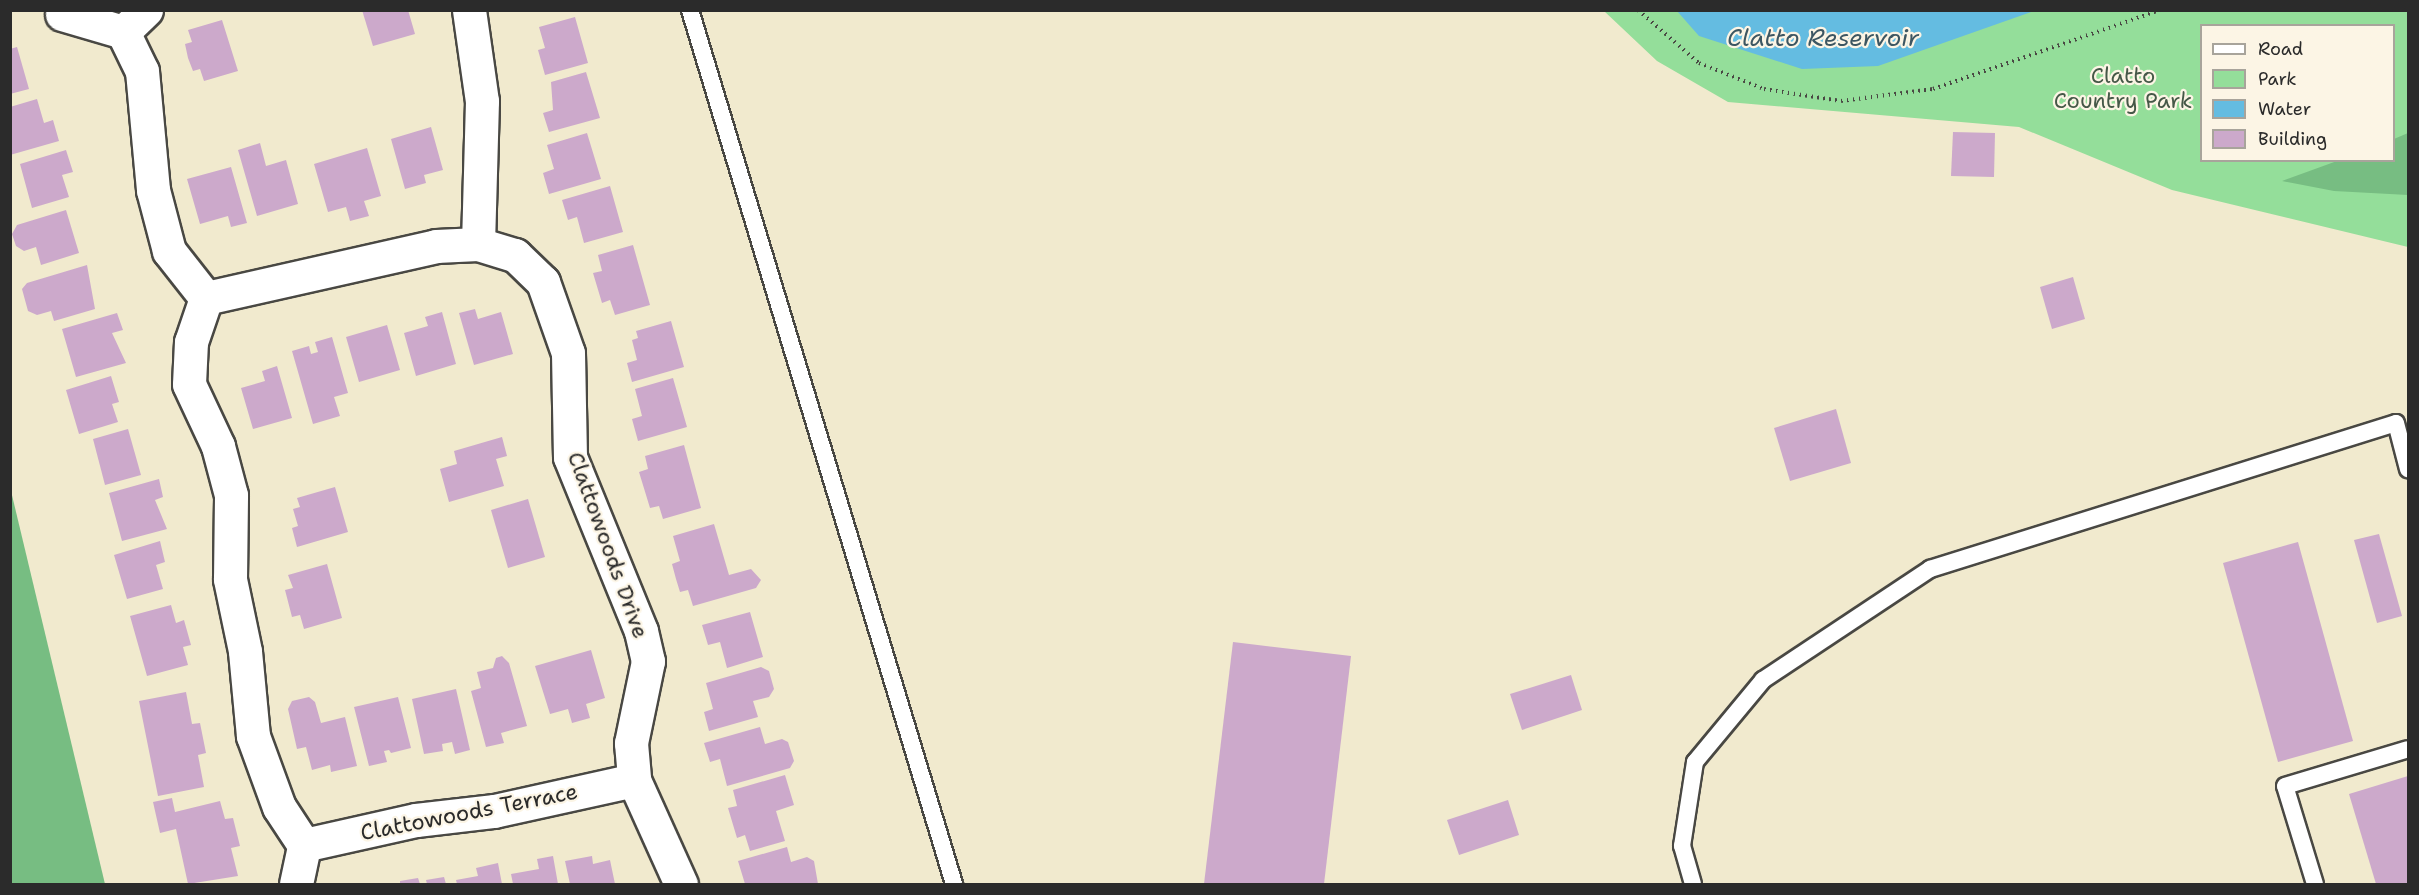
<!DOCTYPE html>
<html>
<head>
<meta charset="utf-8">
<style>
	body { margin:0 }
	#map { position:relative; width:2419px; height:895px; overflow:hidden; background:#f1eace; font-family:"Shantell Sans",sans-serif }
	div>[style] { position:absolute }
	.green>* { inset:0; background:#94de9a }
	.forest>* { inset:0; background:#77bd82 }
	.water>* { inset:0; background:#64bce1 }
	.building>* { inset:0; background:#cca9cb }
	.path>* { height:4px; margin-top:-2px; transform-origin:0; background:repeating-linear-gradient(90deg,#494843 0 1.5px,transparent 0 6px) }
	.roads { filter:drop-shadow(2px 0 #494843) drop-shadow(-2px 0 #494843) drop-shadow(0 2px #494843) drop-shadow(0 -2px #494843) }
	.lane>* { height:16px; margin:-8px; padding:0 8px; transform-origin:8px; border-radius:8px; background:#fff }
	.street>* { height:33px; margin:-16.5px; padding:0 16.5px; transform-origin:16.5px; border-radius:16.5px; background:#fff }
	span { translate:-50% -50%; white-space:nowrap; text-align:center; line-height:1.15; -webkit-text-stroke:4.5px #fcf5e5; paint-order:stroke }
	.park-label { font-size:22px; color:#455847 }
	.street-label { font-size:22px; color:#2b2b2b }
	.water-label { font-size:24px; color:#3c5662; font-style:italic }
	.frame { position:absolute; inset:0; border:12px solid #2b2b2b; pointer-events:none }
	.legend { position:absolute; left:2200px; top:24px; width:195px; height:138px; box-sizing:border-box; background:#fcf5e5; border:2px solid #a8a49b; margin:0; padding:8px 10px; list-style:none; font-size:18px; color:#2b2b2b }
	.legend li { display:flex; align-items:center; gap:12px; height:30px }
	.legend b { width:30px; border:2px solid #a8a49b }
</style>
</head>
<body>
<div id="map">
	<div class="green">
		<div style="clip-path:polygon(evenodd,1604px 11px,2408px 11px,2408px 247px,2172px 190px,2019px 127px,1728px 102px,1657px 61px,1604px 11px,2202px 26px,2394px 26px,2394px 160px,2202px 160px,2202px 26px)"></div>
	</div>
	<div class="forest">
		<div style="clip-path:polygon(2408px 133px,2408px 195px,2334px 191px,2282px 181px,2337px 161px,2394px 160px,2394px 139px)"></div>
		<div style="clip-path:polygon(10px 491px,11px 491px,105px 884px,11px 884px)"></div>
	</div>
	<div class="water">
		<div style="clip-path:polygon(1677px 11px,2034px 11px,1878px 66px,1802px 69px,1699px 36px)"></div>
	</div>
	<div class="building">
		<div style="clip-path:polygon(362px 10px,408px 10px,415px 34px,373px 46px)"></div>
		<div style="clip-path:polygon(575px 17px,588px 63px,545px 75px,538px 50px,545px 48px,539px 27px)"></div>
		<div style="clip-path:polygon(222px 20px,238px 71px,204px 81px,200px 69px,193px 71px,188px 58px,185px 44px,192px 42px,188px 30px)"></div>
		<div style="clip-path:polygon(17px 47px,29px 89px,10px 94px,10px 49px)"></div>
		<div style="clip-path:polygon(586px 72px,600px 118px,549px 132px,543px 113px,553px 110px,551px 82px)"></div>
		<div style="clip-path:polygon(37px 99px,44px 123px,53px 120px,59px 141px,10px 155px,10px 107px)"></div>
		<div style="clip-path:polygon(431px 127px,443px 170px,424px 175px,426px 183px,405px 189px,391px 139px)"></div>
		<div style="clip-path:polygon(1953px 132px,1995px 133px,1994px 177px,1951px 176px)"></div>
		<div style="clip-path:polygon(587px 133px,601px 179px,549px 194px,543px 173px,554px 169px,547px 145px)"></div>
		<div style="clip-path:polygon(260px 143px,266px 166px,286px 160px,298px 204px,257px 216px,238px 150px)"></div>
		<div style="clip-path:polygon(367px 148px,381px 196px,364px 201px,369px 216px,350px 221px,346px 207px,328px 212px,314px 164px)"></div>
		<div style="clip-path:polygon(66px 150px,73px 172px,62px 175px,69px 197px,32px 208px,20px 164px)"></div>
		<div style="clip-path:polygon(231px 167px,247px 223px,231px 227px,228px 216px,200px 224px,187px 179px)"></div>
		<div style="clip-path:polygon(610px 186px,623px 232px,584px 243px,577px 217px,568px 220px,562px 200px)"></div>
		<div style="clip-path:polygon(66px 210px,79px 253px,41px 265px,36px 247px,24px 251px,16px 246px,12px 234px,17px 225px)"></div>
		<div style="clip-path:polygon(633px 245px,650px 305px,615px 315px,610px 300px,602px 303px,593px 273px,602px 271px,598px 255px)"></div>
		<div style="clip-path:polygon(87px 265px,95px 309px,54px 321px,51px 311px,37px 315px,28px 311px,22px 289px,27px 283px)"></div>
		<div style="clip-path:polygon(2073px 277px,2085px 319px,2052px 329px,2040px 287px)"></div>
		<div style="clip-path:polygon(475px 309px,478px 319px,501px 312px,513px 354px,474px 365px,459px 313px)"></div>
		<div style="clip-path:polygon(442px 312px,456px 364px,416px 376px,404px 333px,428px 326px,425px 317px)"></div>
		<div style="clip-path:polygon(117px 313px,123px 330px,112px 333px,126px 363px,76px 377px,62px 329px)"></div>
		<div style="clip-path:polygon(671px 321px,684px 367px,632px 382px,627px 363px,637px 360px,632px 340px,638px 338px,636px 331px)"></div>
		<div style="clip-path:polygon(387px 325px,400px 370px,359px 382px,346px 337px)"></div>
		<div style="clip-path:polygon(332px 337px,348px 393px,334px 397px,340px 416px,313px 424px,292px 351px,309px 346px,311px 354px,318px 352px,315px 342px)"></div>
		<div style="clip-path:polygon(277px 366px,292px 418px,253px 429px,241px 388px,265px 381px,262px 371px)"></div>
		<div style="clip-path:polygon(111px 376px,119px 402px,112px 404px,118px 422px,79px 434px,66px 390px)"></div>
		<div style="clip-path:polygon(673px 378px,687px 427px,638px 441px,632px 419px,642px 416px,635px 389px)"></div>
		<div style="clip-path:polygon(1836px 409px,1851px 463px,1790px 481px,1774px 428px)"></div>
		<div style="clip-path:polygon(128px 429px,141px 475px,105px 485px,93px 439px)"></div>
		<div style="clip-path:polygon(502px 437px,507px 456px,496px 459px,504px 486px,449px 502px,440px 469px,457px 464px,454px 451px)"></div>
		<div style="clip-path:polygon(684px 445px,701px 508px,663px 519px,659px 506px,650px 508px,639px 472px,648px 469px,645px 456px)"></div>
		<div style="clip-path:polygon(159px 479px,163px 497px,155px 500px,167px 529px,122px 541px,109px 493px)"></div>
		<div style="clip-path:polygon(335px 487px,348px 532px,297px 547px,292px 528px,298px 526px,293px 509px,300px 507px,297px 498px)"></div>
		<div style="clip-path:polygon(528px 499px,545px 557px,508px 568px,491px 510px)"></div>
		<div style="clip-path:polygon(714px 524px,729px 575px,751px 569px,761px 580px,756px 588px,693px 606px,688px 590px,680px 592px,676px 579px,672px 564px,680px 561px,673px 536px)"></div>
		<div style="clip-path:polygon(2379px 534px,2402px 616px,2377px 623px,2354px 540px)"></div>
		<div style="clip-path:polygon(160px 541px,165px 562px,156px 565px,163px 589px,127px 599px,114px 555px)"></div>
		<div style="clip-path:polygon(2298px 542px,2353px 741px,2278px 762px,2223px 563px)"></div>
		<div style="clip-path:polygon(327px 564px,342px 618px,304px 629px,300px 615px,292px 617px,285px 590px,293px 588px,288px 575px)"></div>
		<div style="clip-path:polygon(171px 605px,176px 623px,184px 620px,191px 645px,183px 647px,188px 665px,147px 676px,130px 616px)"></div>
		<div style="clip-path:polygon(750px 612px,763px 657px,727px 668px,720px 642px,708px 645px,702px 625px)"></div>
		<div style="clip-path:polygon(1233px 642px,1351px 656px,1324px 884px,1204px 884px)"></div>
		<div style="clip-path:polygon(591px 650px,605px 698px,586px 704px,590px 718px,572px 723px,568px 709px,550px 714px,535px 666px)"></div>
		<div style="clip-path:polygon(502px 656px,509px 663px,527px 726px,501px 733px,504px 743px,486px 747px,471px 691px,481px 688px,477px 672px,493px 668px,496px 658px)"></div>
		<div style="clip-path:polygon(761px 667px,769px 671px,774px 689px,769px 697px,753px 701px,758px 717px,709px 731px,704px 712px,713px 709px,706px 683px)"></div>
		<div style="clip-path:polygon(1571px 675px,1582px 710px,1522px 730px,1510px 694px)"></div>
		<div style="clip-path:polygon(456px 689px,470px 750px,455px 754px,452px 742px,442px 744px,443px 751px,424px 754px,412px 699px)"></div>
		<div style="clip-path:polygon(186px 692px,192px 724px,200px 723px,206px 753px,198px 755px,204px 787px,158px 796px,139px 701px)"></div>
		<div style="clip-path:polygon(309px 697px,315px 702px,321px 723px,345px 717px,357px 766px,331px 772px,330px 765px,312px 770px,306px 747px,297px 749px,288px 709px,292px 701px)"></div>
		<div style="clip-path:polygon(398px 697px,411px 748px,391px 753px,389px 750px,384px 751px,387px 762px,369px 766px,354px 707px)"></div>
		<div style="clip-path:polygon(760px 727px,765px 744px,782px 739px,788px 742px,794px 761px,790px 768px,727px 786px,720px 759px,710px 762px,704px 743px)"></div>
		<div style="clip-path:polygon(785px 775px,794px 805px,776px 811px,785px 841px,750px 851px,745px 835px,737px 838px,728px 808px,737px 806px,733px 790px)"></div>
		<div style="clip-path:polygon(2408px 776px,2408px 884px,2376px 884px,2349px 794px)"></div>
		<div style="clip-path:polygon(172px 798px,175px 812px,220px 801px,225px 819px,233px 818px,240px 846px,231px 848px,238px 876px,188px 884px,176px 829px,160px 833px,153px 802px)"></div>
		<div style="clip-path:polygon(1508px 800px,1519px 835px,1459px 855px,1447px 820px)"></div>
		<div style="clip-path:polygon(787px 847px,791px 862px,807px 857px,814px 861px,818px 884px,745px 884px,738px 861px)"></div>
		<div style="clip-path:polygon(553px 856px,558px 884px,513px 884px,511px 874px,539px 869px,537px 859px)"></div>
		<div style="clip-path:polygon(592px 856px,593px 864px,610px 860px,615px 884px,570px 884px,565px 861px)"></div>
		<div style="clip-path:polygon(498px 863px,502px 884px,457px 884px,456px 880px,478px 876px,476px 868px)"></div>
		<div style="clip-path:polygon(444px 877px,446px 884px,427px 884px,426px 880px)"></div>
		<div style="clip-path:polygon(418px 878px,420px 884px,400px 884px,400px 881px)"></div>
	</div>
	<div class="path">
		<div style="left:1638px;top:10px;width:81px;rotate:41deg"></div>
		<div style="left:1699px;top:63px;width:70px;rotate:21.8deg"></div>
		<div style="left:1764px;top:89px;width:78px;rotate:8.9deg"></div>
		<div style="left:1841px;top:101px;width:93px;rotate:-7.4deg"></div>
		<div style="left:1933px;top:89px;width:240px;rotate:-19.2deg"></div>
	</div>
	<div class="roads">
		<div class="lane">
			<div style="left:690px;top:10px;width:913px;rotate:73.19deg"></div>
			<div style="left:1693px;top:884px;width:40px;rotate:-106deg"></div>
			<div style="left:1682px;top:846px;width:85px;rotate:-81.2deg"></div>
			<div style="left:1695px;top:762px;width:107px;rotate:-50.3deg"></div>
			<div style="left:1763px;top:680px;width:201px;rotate:-33.6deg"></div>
			<div style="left:1930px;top:569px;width:488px;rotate:-17.4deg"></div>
			<div style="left:2396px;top:423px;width:48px;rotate:75.4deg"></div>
			<div style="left:2315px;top:884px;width:102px;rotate:-107deg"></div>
			<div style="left:2285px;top:786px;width:128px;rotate:-16.7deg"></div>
		</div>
		<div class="street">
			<div style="left:146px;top:10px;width:32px;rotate:136deg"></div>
			<div style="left:123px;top:32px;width:43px;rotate:64deg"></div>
			<div style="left:142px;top:71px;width:120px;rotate:84.7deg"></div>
			<div style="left:153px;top:190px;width:63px;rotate:75.3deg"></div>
			<div style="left:169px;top:251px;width:60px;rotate:51.8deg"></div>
			<div style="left:469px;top:10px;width:92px;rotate:81.9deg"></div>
			<div style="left:482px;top:101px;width:143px;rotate:91.6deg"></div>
			<div style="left:62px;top:14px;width:64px;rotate:16.4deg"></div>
			<div style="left:304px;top:845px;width:115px;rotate:-12.6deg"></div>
			<div style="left:416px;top:820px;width:79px;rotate:-6.6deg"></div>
			<div style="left:494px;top:811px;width:143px;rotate:-12.5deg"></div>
			<div style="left:296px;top:884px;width:40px;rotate:-78deg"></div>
			<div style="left:304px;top:845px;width:45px;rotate:-123.3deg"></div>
			<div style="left:279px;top:807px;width:76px;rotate:-110.1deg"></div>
			<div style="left:253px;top:736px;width:85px;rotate:-95.4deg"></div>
			<div style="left:245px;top:651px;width:74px;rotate:-101.8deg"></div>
			<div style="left:230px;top:579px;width:84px;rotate:-89.3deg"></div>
			<div style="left:231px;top:495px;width:51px;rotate:-104.9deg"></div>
			<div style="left:218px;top:446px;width:68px;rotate:-115.1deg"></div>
			<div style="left:189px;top:384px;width:42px;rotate:-87.3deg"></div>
			<div style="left:191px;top:342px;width:46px;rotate:-71.2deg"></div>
			<div style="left:206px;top:298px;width:236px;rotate:-12.7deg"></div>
			<div style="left:436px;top:246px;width:42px;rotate:-2.7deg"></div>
			<div style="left:478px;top:244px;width:39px;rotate:17deg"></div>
			<div style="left:515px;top:255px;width:39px;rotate:44deg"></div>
			<div style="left:543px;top:282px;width:75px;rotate:70.6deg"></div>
			<div style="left:568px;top:353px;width:104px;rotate:88.9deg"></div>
			<div style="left:570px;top:457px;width:188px;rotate:67.8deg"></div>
			<div style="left:641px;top:631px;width:31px;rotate:77deg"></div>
			<div style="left:648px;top:661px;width:84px;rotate:101.7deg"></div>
			<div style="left:631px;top:743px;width:37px;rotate:85deg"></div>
			<div style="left:634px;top:780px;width:114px;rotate:65.7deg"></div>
		</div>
	</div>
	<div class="park-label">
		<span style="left:2123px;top:88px">Clatto<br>Country Park</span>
	</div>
	<div class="street-label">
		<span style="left:608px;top:545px;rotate:70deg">Clattowoods Drive</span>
		<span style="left:469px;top:812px;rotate:-11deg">Clattowoods Terrace</span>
	</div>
	<div class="water-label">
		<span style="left:1823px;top:39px">Clatto Reservoir</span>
	</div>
	<div class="frame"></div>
	<ul class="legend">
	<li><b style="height:8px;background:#fff"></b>Road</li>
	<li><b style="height:16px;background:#94de9a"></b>Park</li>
	<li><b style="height:16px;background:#64bce1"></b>Water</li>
	<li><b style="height:16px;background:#cca9cb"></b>Building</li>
	</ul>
</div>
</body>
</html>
